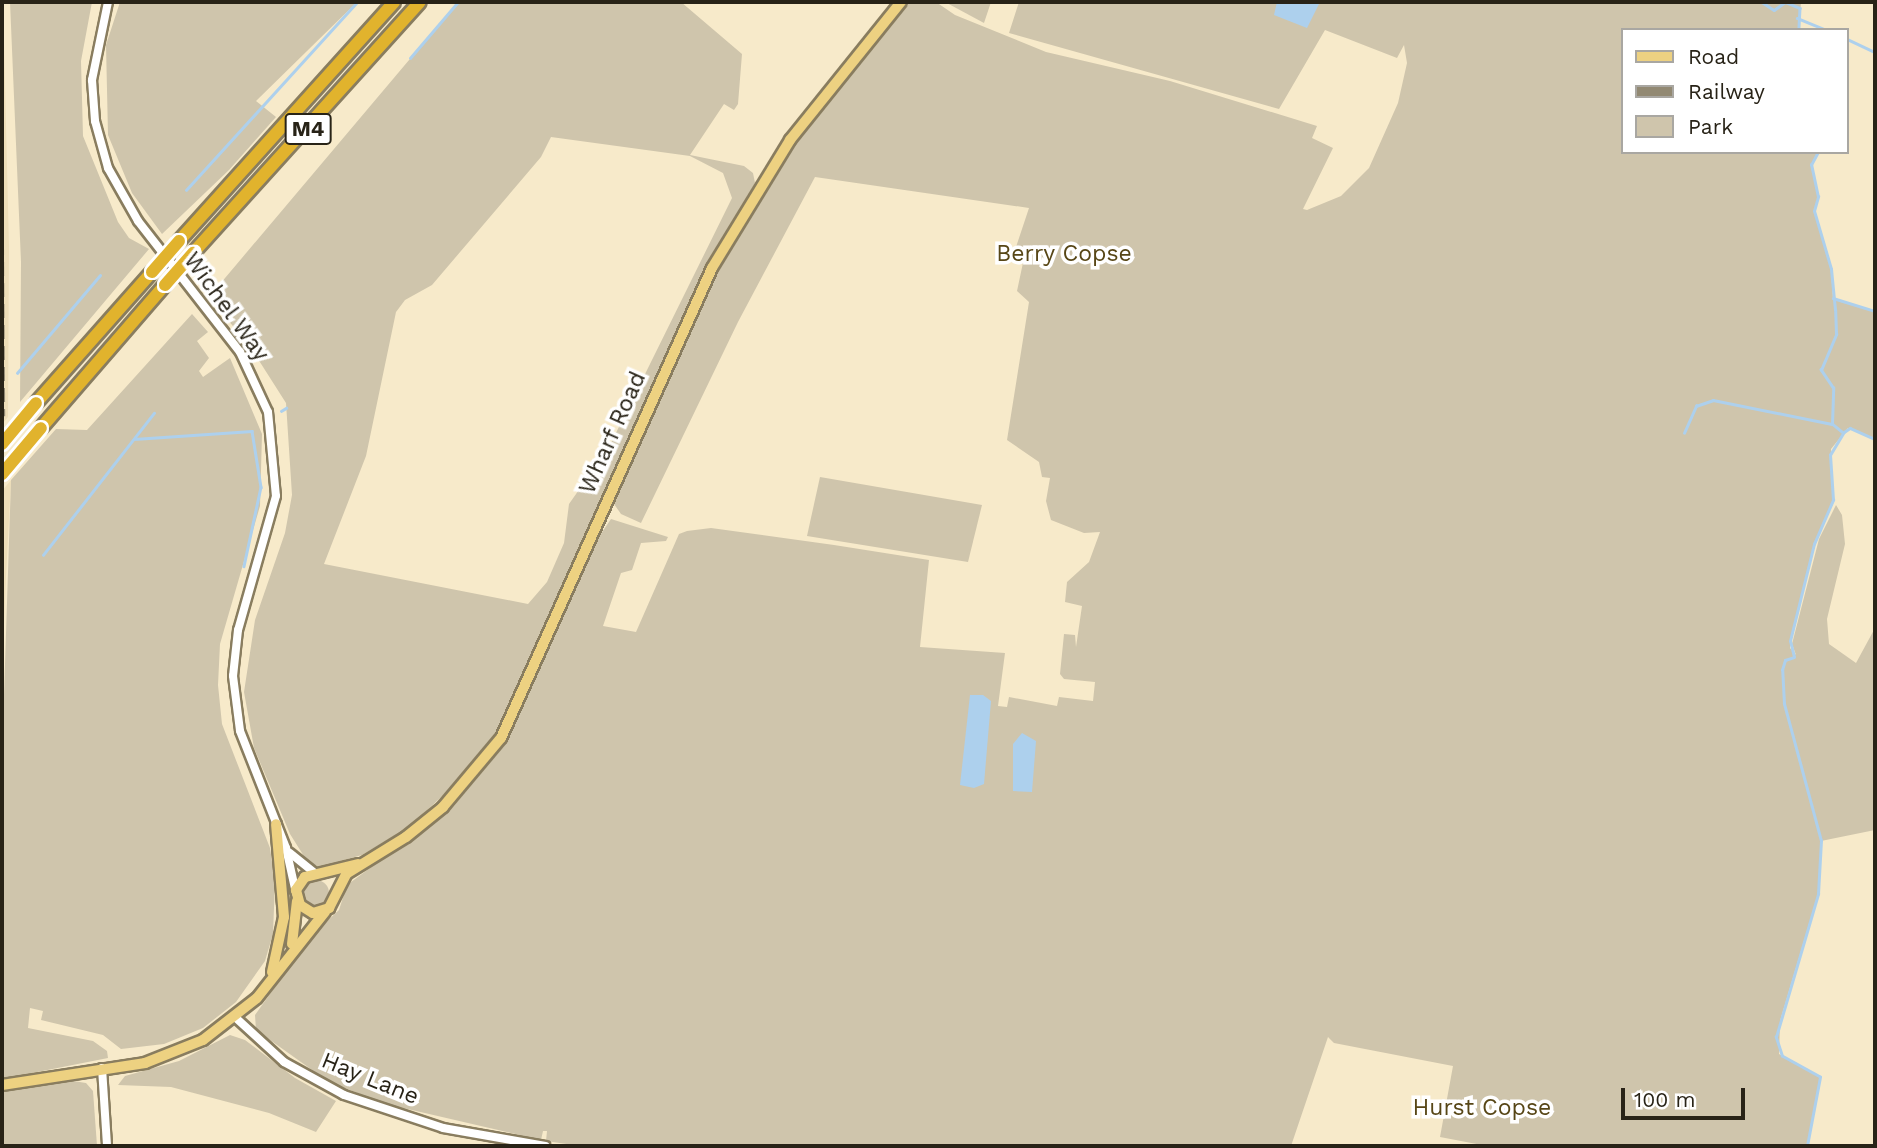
<!DOCTYPE html>
<html>
<head>
<meta charset="utf-8">
<style>
	body { margin:0 }
	#map { position:relative; width:1877px; height:1148px; overflow:hidden; background:#f7eaca; font-family:"Work Sans",sans-serif }
	div>[style] { position:absolute }
	.built>* { inset:0; background:#eedeb8 }
	.green>* { inset:0; background:#cfc5ac }
	.round { border-radius:50% }
	.water>* { inset:0; background:#add0ed }
	.stream>* { height:2.5px; margin:-1.25px; padding:0 1.25px; transform-origin:1.25px; border-radius:1.25px; background:#add0ed }
	.roads { filter:drop-shadow(2px 0 #897d5f) drop-shadow(-2px 0 #897d5f) drop-shadow(0 2px #897d5f) drop-shadow(0 -2px #897d5f) }
	.minor>* { height:8px; margin:-4px; padding:0 4px; transform-origin:4px; border-radius:4px; background:#fff }
	.major>* { height:10px; margin:-5px; padding:0 5px; transform-origin:5px; border-radius:5px; background:#edd181 }
	.highway>* { height:12px; margin:-6px; padding:0 6px; transform-origin:6px; border-radius:6px; background:#e1b32d }
	.rail>* { height:2.5px; margin-top:-1.25px; transform-origin:0; background:repeating-linear-gradient(90deg,#928973 0 14px,transparent 0 21px) }
	.bridges { filter:drop-shadow(2px 0 #fff) drop-shadow(-2px 0 #fff) drop-shadow(0 2px #fff) drop-shadow(0 -2px #fff) }
	.highway-bridge>* { height:12px; margin:-6px; padding:0 6px; transform-origin:6px; border-radius:6px; background:#e1b32d }
	span { translate:-50% -50%; white-space:nowrap; text-align:center; line-height:1.15; -webkit-text-stroke:7px #fff; paint-order:stroke }
	.shield-label span { padding:2px 5px; background:#fff; border:2px solid; border-radius:5px; -webkit-text-stroke-width:0 }
	.shield-label { font-size:21px; color:#282317; font-weight:700 }
	.park-label { font-size:23px; color:#574616 }
	.street-label { font-size:23px; color:#282317 }
	.frame { position:absolute; inset:0; border:4px solid #282317; pointer-events:none }
	.legend { position:absolute; left:1621px; top:28px; width:228px; height:126px; box-sizing:border-box; background:#fff; border:2px solid #a9a7a2; margin:0; padding:9px 12px; list-style:none; font-size:21px; color:#282317 }
	.legend li { display:flex; align-items:center; gap:14px; height:35px }
	.legend b { width:35px; border:2px solid #a9a7a2 }
	.scale { position:absolute; left:1621px; top:1088px; width:124px; height:32px; box-sizing:border-box; border:4px solid #282317; border-top:0; padding-left:9px; font-size:21px; line-height:24px; white-space:nowrap; color:#282317; -webkit-text-stroke:5px #fff; paint-order:stroke }
</style>
</head>
<body>
<div id="map">
	<div class="built">
		<div style="clip-path:polygon(3px 2px,9px 248px,8px 417px,2px 424px)"></div>
		<div style="clip-path:polygon(11px 480px,6px 577px,2px 672px,2px 491px)"></div>
	</div>
	<div class="green">
		<div style="clip-path:polygon(10px 2px,92px 2px,81px 61px,83px 136px,118px 222px,129px 238px,149px 249px,20px 402px,21px 262px)"></div>
		<div style="clip-path:polygon(120px 2px,357px 2px,256px 101px,276px 117px,229px 170px,162px 234px,132px 193px,108px 135px,106px 45px)"></div>
		<div style="clip-path:polygon(evenodd,458px 2px,681px 2px,742px 54px,738px 104px,734px 110px,724px 104px,690px 155px,744px 166px,753px 173px,755px 183px,695px 290px,495px 735px,466px 774px,409px 827px,362px 855px,319px 867px,307px 861px,290px 834px,254px 748px,244px 692px,255px 620px,285px 533px,292px 495px,286px 403px,251px 348px,209px 297px,458px 2px,551px 137px,690px 156px,723px 173px,732px 198px,609px 447px,569px 504px,564px 543px,547px 582px,528px 604px,324px 564px,366px 456px,396px 312px,405px 300px,432px 285px,541px 157px,551px 137px)"></div>
		<div style="clip-path:polygon(910px 2px,936px 2px,955px 15px,1046px 52px,1170px 81px,1317px 126px,1312px 138px,1333px 148px,1303px 209px,1307px 210px,1341px 196px,1369px 168px,1398px 103px,1407px 63px,1404px 45px,1397px 58px,1325px 30px,1279px 109px,1009px 33px,1019px 2px,1801px 2px,1799px 30px,1623px 30px,1623px 152px,1818px 152px,1811px 165px,1818px 197px,1814px 211px,1831px 269px,1833px 298px,1875px 311px,1875px 439px,1848px 428px,1831px 449px,1833px 500px,1814px 544px,1790px 641px,1790px 648px,1796px 655px,1792px 644px,1819px 539px,1836px 505px,1842px 515px,1845px 544px,1827px 619px,1829px 644px,1856px 663px,1875px 628px,1875px 830px,1821px 841px,1818px 894px,1780px 1021px,1779px 1054px,1820px 1077px,1807px 1146px,1487px 1146px,1440px 1137px,1453px 1066px,1334px 1043px,1328px 1037px,1291px 1146px,580px 1146px,546px 1141px,547px 1131px,543px 1131px,541px 1140px,386px 1104px,329px 1082px,256px 1030px,255px 1015px,312px 935px,339px 910px,347px 885px,454px 806px,508px 738px,594px 544px,611px 519px,668px 537px,666px 541px,641px 543px,632px 570px,621px 573px,603px 626px,636px 632px,679px 534px,687px 531px,711px 528px,834px 545px,929px 560px,920px 647px,1005px 653px,998px 706px,1007px 707px,1009px 697px,1057px 706px,1059px 697px,1093px 701px,1095px 682px,1064px 679px,1060px 674px,1064px 634px,1075px 635px,1076px 647px,1082px 606px,1065px 602px,1067px 582px,1089px 562px,1100px 532px,1084px 533px,1051px 520px,1046px 501px,1050px 478px,1042px 477px,1039px 462px,1007px 440px,1029px 302px,1017px 291px,1024px 258px,1015px 250px,1029px 208px,815px 177px,738px 322px,641px 523px,621px 514px,614px 504px,710px 283px,741px 226px,797px 142px)"></div>
		<div style="clip-path:polygon(945px 2px,991px 2px,984px 23px)"></div>
		<div style="clip-path:polygon(192px 314px,208px 332px,197px 341px,209px 358px,199px 371px,203px 377px,230px 358px,262px 434px,260px 506px,220px 644px,218px 685px,222px 724px,270px 848px,275px 882px,273px 934px,265px 961px,236px 1002px,203px 1028px,164px 1044px,121px 1049px,103px 1035px,41px 1020px,43px 1011px,30px 1008px,28px 1028px,93px 1041px,107px 1051px,108px 1058px,2px 1079px,2px 756px,11px 480px,56px 429px,87px 430px)"></div>
		<div style="clip-path:polygon(820px 477px,982px 505px,968px 562px,807px 536px)"></div>
		<div class="round" style="left:303px;top:880px;width:26px;height:26px"></div>
		<div style="clip-path:polygon(230px 1035px,245px 1040px,295px 1078px,336px 1101px,316px 1132px,269px 1113px,171px 1087px,118px 1085px,125px 1076px,179px 1061px)"></div>
		<div style="clip-path:polygon(73px 1081px,86px 1083px,93px 1091px,97px 1146px,2px 1146px,2px 1092px)"></div>
	</div>
	<div class="water">
		<div style="clip-path:polygon(1277px 2px,1314px 2px,1319px 4px,1307px 28px,1274px 15px)"></div>
		<div style="clip-path:polygon(970px 695px,983px 695px,991px 701px,984px 784px,974px 788px,960px 785px)"></div>
		<div style="clip-path:polygon(1022px 733px,1036px 741px,1032px 792px,1013px 791px,1013px 744px)"></div>
	</div>
	<div class="stream">
		<div style="left:1762px;top:2px;width:14px;rotate:34deg"></div>
		<div style="left:1774px;top:10px;width:14px;rotate:-36deg"></div>
		<div style="left:1785px;top:2px;width:16px;rotate:22deg"></div>
		<div style="left:1800px;top:8px;width:22px;rotate:93deg"></div>
		<div style="left:1797px;top:18px;width:31px;rotate:22deg"></div>
		<div style="left:1847px;top:39px;width:31px;rotate:25deg"></div>
		<div style="left:410px;top:58px;width:74px;rotate:-49.4deg"></div>
		<div style="left:186px;top:190px;width:254px;rotate:-47.7deg"></div>
		<div style="left:1833px;top:298px;width:44px;rotate:17.2deg"></div>
		<div style="left:17px;top:373px;width:128px;rotate:-49.7deg"></div>
		<div style="left:281px;top:411px;width:6px;rotate:-31deg"></div>
		<div style="left:1844px;top:432px;width:7px;rotate:-34deg"></div>
		<div style="left:1850px;top:428px;width:27px;rotate:24deg"></div>
		<div style="left:1684px;top:433px;width:30px;rotate:-66deg"></div>
		<div style="left:1696px;top:406px;width:18px;rotate:-19deg"></div>
		<div style="left:1713px;top:400px;width:121px;rotate:11.4deg"></div>
		<div style="left:1832px;top:424px;width:36px;rotate:-88deg"></div>
		<div style="left:1833px;top:388px;width:22px;rotate:-124deg"></div>
		<div style="left:1821px;top:370px;width:39px;rotate:-67deg"></div>
		<div style="left:1836px;top:334px;width:24px;rotate:-92deg"></div>
		<div style="left:1835px;top:310px;width:41px;rotate:-95.6deg"></div>
		<div style="left:1831px;top:269px;width:60px;rotate:-106.3deg"></div>
		<div style="left:1814px;top:211px;width:15px;rotate:-74deg"></div>
		<div style="left:1818px;top:197px;width:33px;rotate:-102deg"></div>
		<div style="left:1811px;top:165px;width:15px;rotate:-62deg"></div>
		<div style="left:134px;top:439px;width:118px;rotate:-3.9deg"></div>
		<div style="left:252px;top:431px;width:57px;rotate:80.9deg"></div>
		<div style="left:261px;top:487px;width:81px;rotate:102.1deg"></div>
		<div style="left:43px;top:555px;width:180px;rotate:-52deg"></div>
		<div style="left:1807px;top:1146px;width:70px;rotate:-79.3deg"></div>
		<div style="left:1820px;top:1077px;width:43px;rotate:-151.1deg"></div>
		<div style="left:1782px;top:1056px;width:20px;rotate:-108deg"></div>
		<div style="left:1776px;top:1037px;width:149px;rotate:-73.6deg"></div>
		<div style="left:1818px;top:894px;width:53px;rotate:-86.8deg"></div>
		<div style="left:1821px;top:841px;width:142px;rotate:-105.1deg"></div>
		<div style="left:1784px;top:704px;width:34px;rotate:-93deg"></div>
		<div style="left:1782px;top:670px;width:10px;rotate:-73deg"></div>
		<div style="left:1785px;top:660px;width:9px;rotate:-18deg"></div>
		<div style="left:1794px;top:657px;width:16px;rotate:-104deg"></div>
		<div style="left:1790px;top:641px;width:100px;rotate:-76.1deg"></div>
		<div style="left:1814px;top:544px;width:48px;rotate:-66.6deg"></div>
		<div style="left:1833px;top:500px;width:45px;rotate:-93.8deg"></div>
		<div style="left:1830px;top:455px;width:26px;rotate:-59deg"></div>
		<div style="left:1843px;top:433px;width:14px;rotate:-141deg"></div>
	</div>
	<div class="roads">
		<div class="minor">
			<div style="left:108px;top:2px;width:80px;rotate:101.6deg"></div>
			<div style="left:92px;top:80px;width:41px;rotate:85.8deg"></div>
			<div style="left:95px;top:121px;width:49px;rotate:74.5deg"></div>
			<div style="left:108px;top:168px;width:61px;rotate:60.5deg"></div>
			<div style="left:138px;top:221px;width:166px;rotate:52.1deg"></div>
			<div style="left:240px;top:352px;width:66px;rotate:65deg"></div>
			<div style="left:268px;top:412px;width:84px;rotate:84.6deg"></div>
			<div style="left:276px;top:496px;width:139px;rotate:105.8deg"></div>
			<div style="left:238px;top:630px;width:46px;rotate:96.2deg"></div>
			<div style="left:233px;top:676px;width:55px;rotate:82.7deg"></div>
			<div style="left:240px;top:731px;width:126px;rotate:68.5deg"></div>
			<div style="left:286px;top:848px;width:46px;rotate:77.5deg"></div>
			<div style="left:290px;top:853px;width:32px;rotate:39deg"></div>
			<div style="left:236px;top:1018px;width:65px;rotate:42.5deg"></div>
			<div style="left:284px;top:1062px;width:68px;rotate:28.8deg"></div>
			<div style="left:344px;top:1095px;width:104px;rotate:18.4deg"></div>
			<div style="left:443px;top:1128px;width:104px;rotate:10deg"></div>
			<div style="left:102px;top:1068px;width:78px;rotate:86.3deg"></div>
		</div>
		<div class="major">
			<div style="left:358px;top:864px;width:55px;rotate:166.2deg"></div>
			<div style="left:305px;top:877px;width:16px;rotate:125deg"></div>
			<div style="left:296px;top:890px;width:16px;rotate:75deg"></div>
			<div style="left:300px;top:905px;width:15px;rotate:32deg"></div>
			<div style="left:313px;top:913px;width:17px;rotate:-17deg"></div>
			<div style="left:329px;top:908px;width:38px;rotate:-63deg"></div>
			<div style="left:346px;top:874px;width:70px;rotate:-31.7deg"></div>
			<div style="left:406px;top:837px;width:48px;rotate:-39deg"></div>
			<div style="left:443px;top:807px;width:90px;rotate:-50deg"></div>
			<div style="left:501px;top:738px;width:515px;rotate:-65.82deg"></div>
			<div style="left:712px;top:268px;width:150px;rotate:-58.6deg"></div>
			<div style="left:790px;top:140px;width:177px;rotate:-51.2deg"></div>
			<div style="left:292px;top:944px;width:43px;rotate:-83.4deg"></div>
			<div style="left:272px;top:972px;width:56px;rotate:-77.7deg"></div>
			<div style="left:284px;top:917px;width:93px;rotate:-94.9deg"></div>
			<div style="left:2px;top:1085px;width:145px;rotate:-8.7deg"></div>
			<div style="left:145px;top:1063px;width:62px;rotate:-21.6deg"></div>
			<div style="left:203px;top:1040px;width:68px;rotate:-37.9deg"></div>
			<div style="left:257px;top:998px;width:110px;rotate:-51.7deg"></div>
		</div>
		<div class="highway">
			<div style="left:179px;top:241px;width:321px;rotate:-48deg"></div>
			<div style="left:193px;top:253px;width:338px;rotate:-47.9deg"></div>
			<div style="left:36px;top:403px;width:175px;rotate:-48.5deg"></div>
			<div style="left:41px;top:428px;width:189px;rotate:-49.1deg"></div>
		</div>
	</div>
	<div class="rail">
		<div style="left:2px;top:136px;width:280px;rotate:89.6deg"></div>
	</div>
	<div class="bridges">
		<div class="highway-bridge">
			<div style="left:152px;top:272px;width:41px;rotate:-48.9deg"></div>
			<div style="left:165px;top:285px;width:43px;rotate:-48.8deg"></div>
			<div style="left:2px;top:444px;width:53px;rotate:-50.3deg"></div>
			<div style="left:2px;top:474px;width:60px;rotate:-49.7deg"></div>
		</div>
	</div>
	<div class="shield-label">
		<span style="left:308px;top:129px">M4</span>
	</div>
	<div class="park-label">
		<span style="left:1064px;top:254px">Berry Copse</span>
		<span style="left:1482px;top:1108px">Hurst Copse</span>
	</div>
	<div class="street-label">
		<span style="left:226px;top:307px;rotate:54deg">Wichel Way</span>
		<span style="left:613px;top:433px;rotate:-66deg">Wharf Road</span>
		<span style="left:370px;top:1079px;rotate:22deg">Hay Lane</span>
	</div>
	<div class="frame"></div>
	<ul class="legend">
	<li><b style="height:9px;background:#edd181"></b>Road</li>
	<li><b style="height:9px;background:#928973"></b>Railway</li>
	<li><b style="height:19px;background:#cfc5ac"></b>Park</li>
	</ul>
	<div class="scale">100 m</div>
</div>
</body>
</html>
